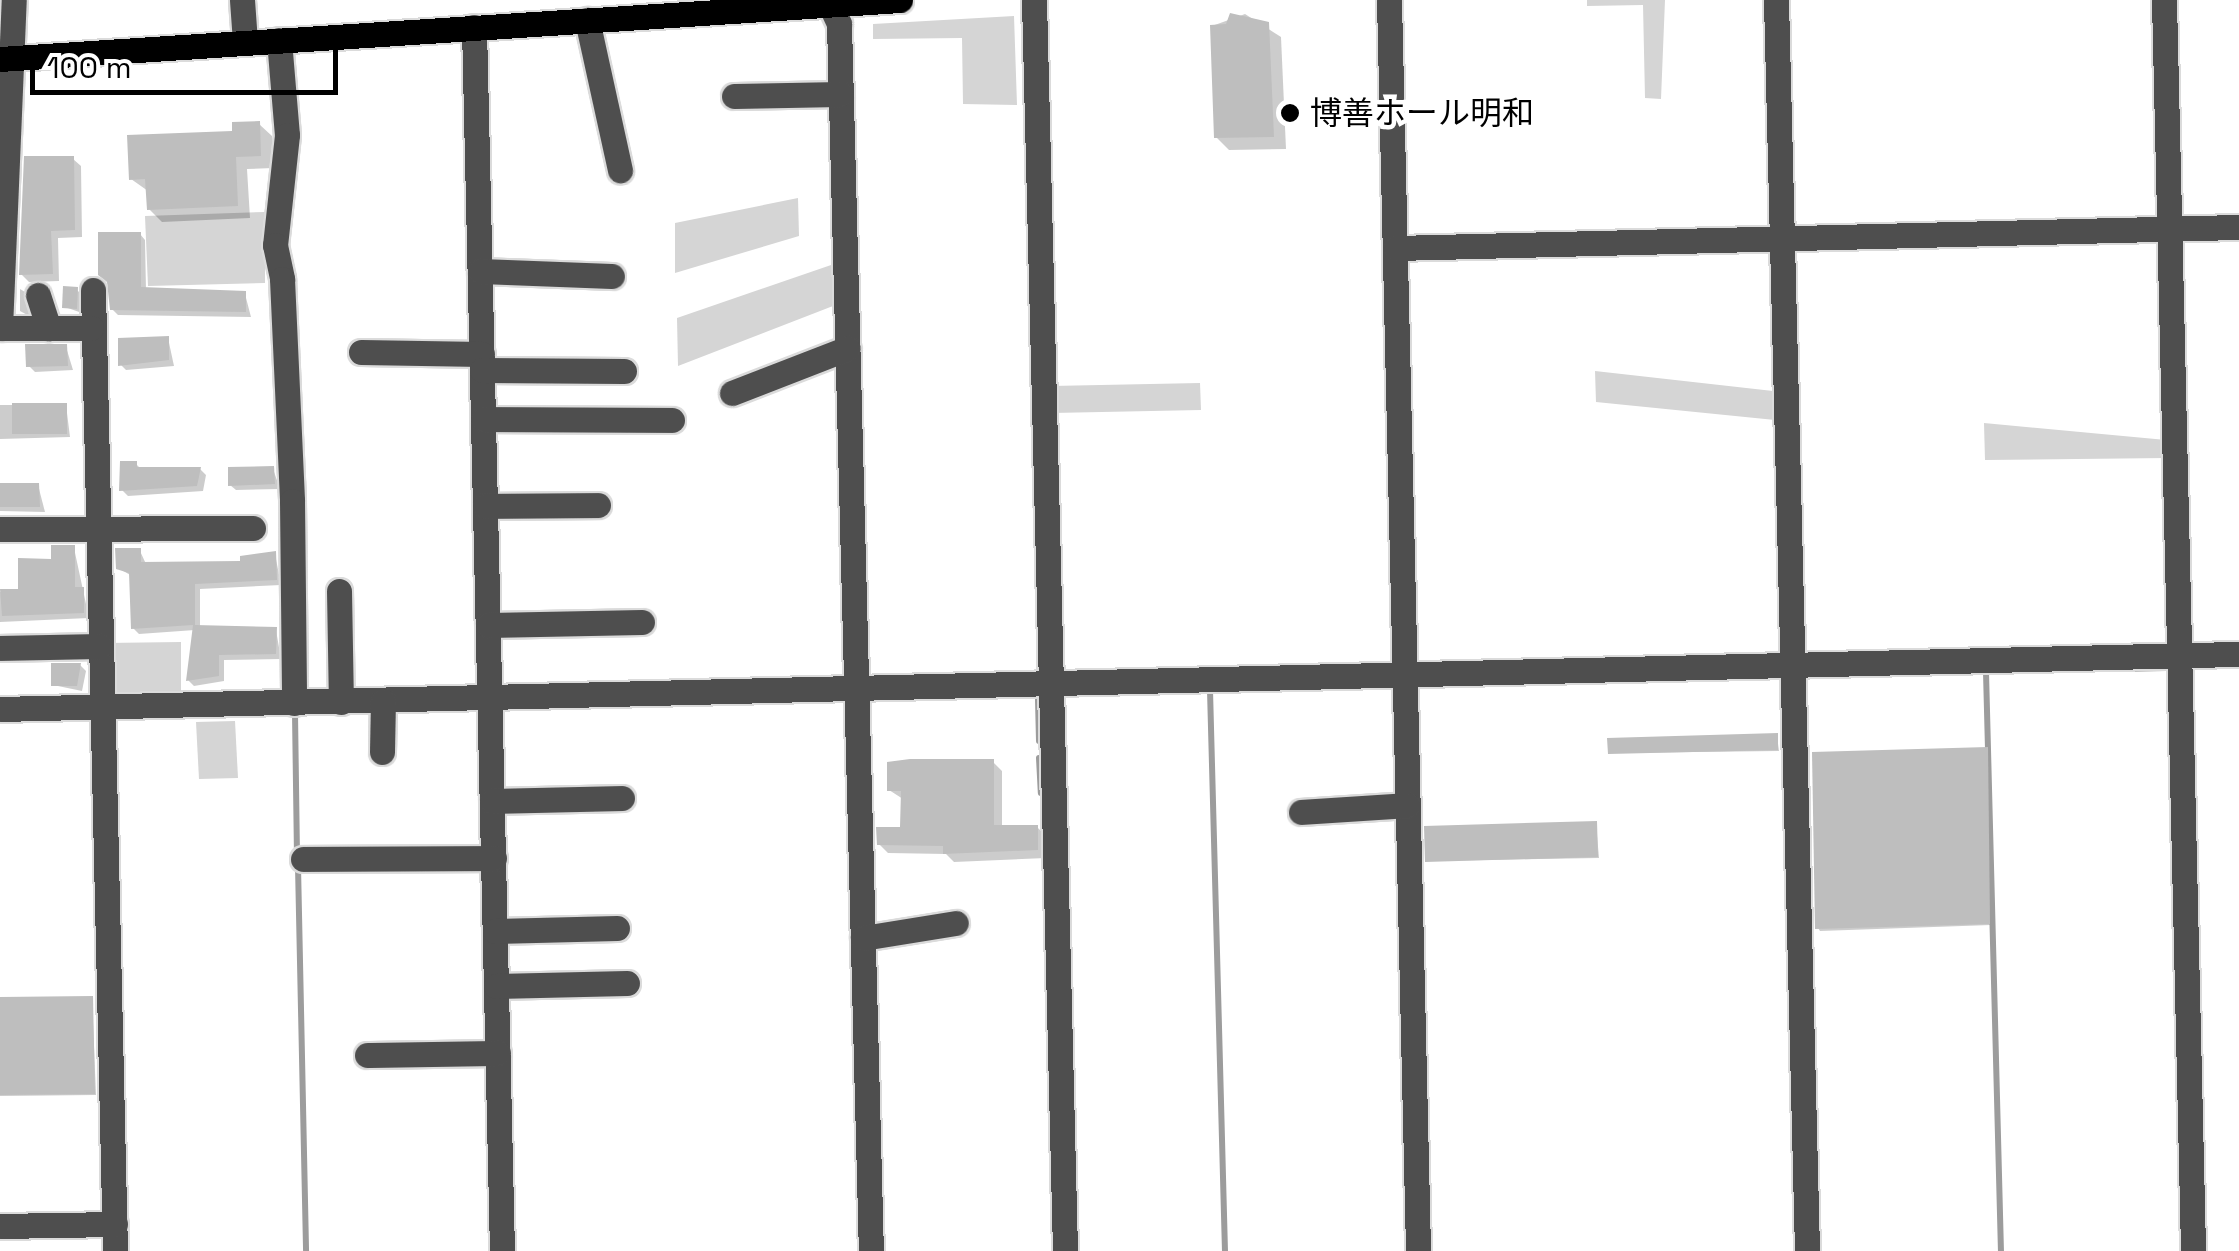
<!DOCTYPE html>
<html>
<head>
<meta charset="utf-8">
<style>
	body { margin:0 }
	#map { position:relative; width:2239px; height:1251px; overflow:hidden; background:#fff; font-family:"Space Grotesk","Noto Sans JP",sans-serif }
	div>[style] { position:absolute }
	.green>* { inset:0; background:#d5d5d5 }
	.shadow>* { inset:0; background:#0003 }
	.stream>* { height:6px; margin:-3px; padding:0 3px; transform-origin:3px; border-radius:3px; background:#9c9c9c }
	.building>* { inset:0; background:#bebebe }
	.roads { filter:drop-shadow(2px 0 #dbdbdb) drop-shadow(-2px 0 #dbdbdb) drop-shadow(0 2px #dbdbdb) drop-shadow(0 -2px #dbdbdb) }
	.minor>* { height:25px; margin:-12.5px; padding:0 12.5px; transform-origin:12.5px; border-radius:12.5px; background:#4e4e4e }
	.major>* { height:25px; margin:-12.5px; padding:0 12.5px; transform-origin:12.5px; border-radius:12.5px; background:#000 }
	.dots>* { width:28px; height:28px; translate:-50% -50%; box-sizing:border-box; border:5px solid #fff; border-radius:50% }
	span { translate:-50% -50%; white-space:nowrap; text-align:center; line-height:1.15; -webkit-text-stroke:9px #fff; paint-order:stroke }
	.poi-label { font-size:32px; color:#000 }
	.left { translate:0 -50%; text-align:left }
	.scale { position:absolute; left:30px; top:50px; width:308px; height:45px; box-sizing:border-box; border:5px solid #000; border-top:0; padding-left:12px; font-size:30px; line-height:35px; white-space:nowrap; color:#000; -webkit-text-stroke:8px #fff; paint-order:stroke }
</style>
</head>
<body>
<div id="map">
	<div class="green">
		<div style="clip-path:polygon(1587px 0,1665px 0,1661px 99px,1645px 98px,1643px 5px,1587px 6px)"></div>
		<div style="clip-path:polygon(1014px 16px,1017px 105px,963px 104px,962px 38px,873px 39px,873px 24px)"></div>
		<div style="clip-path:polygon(798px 198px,799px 236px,675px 273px,675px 223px)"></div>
		<div style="clip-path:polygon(265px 212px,265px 283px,148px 286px,145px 216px)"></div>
		<div style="clip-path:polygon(834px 264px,833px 306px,678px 366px,677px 318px)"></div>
		<div style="clip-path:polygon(1595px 371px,1773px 391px,1775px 420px,1596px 402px)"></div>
		<div style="clip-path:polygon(1200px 383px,1201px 410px,1052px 413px,1051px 386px)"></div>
		<div style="clip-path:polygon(1984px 423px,2166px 440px,2167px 458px,1985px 460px)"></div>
		<div style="clip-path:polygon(181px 642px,181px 699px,112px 700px,105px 643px)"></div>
		<div style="clip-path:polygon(235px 721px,238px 778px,199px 779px,196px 722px)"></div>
	</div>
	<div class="shadow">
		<div style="clip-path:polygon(1245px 14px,1281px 37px,1286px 149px,1229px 150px,1216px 137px,1212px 26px)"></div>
		<div style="clip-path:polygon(259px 124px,272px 136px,273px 168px,247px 169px,250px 218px,162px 222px,149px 209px,148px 191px,131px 179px)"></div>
		<div style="clip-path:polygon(73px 159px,81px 166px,82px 237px,58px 238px,59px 281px,29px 282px,21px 274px)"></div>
		<div style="clip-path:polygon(140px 234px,145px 240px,146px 290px,245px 294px,251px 317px,118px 315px,112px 309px)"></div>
		<div style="clip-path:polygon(20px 289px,30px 295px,31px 317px,20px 311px)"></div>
		<div style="clip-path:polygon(76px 289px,82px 295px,82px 313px,65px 307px)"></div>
		<div style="clip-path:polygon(168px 338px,174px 366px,126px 370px,121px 365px)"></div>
		<div style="clip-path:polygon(66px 347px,73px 370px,35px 372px,29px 366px)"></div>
		<div style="clip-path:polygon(0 405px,66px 405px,70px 437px,0 439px)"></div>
		<div style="clip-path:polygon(136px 464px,142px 470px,200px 469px,206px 475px,203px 491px,128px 496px,122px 490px)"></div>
		<div style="clip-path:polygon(273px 469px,280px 489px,236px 490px,230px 485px)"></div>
		<div style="clip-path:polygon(0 483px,38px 485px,45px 512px,0 511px)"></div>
		<div style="clip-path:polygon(74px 548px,89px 618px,0 622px,0 592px,20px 591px)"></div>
		<div style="clip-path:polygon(140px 551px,146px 564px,243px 563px,275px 554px,281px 585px,200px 589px,200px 627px,276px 630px,281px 659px,224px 660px,224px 681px,194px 686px,188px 680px,195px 630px,139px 634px,133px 628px,132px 576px,118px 568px)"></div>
		<div style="clip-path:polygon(80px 665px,86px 671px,82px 691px,53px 685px)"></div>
		<div style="clip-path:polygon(1777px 736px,1779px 751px,1610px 753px)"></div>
		<div style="clip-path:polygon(1987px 750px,1991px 925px,1820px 931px,1818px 928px)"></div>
		<div style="clip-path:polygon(993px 762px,1002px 771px,1002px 828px,1037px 827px,1046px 836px,1046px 858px,954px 862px,946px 854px,888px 853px,879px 844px,903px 830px,903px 799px,889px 790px)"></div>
		<div style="clip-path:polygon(1596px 824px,1599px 858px,1428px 861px)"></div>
		<div style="clip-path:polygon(92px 998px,96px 1095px,0 1096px,0 999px)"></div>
	</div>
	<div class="stream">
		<div style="left:2117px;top:669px;width:49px;rotate:-1.2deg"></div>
		<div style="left:1986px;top:672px;width:579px;rotate:88.52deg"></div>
		<div style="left:1210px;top:690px;width:561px;rotate:88.47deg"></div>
		<div style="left:1038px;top:700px;width:41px;rotate:88.6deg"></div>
		<div style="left:295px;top:713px;width:141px;rotate:89.2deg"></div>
		<div style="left:1039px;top:758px;width:35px;rotate:87deg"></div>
		<div style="left:298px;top:866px;width:385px;rotate:88.8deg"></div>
	</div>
	<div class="building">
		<div style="clip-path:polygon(1230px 13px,1269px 22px,1274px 137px,1214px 138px,1210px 25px,1226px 24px)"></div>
		<div style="clip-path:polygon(260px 121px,261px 156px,236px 157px,238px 206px,147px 210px,145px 179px,129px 180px,127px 135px,232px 131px,232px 122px)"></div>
		<div style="clip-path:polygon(24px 156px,74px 156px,75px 230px,51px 231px,53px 274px,19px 275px)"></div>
		<div style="clip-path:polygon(98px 232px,141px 232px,141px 287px,246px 291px,246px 312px,110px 310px,107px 282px,98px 275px)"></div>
		<div style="clip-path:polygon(63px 286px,78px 287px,77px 309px,62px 308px)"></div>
		<div style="clip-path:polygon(169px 336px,169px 360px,118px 366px,118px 338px)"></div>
		<div style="clip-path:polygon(25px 344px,67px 344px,68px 366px,26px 367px)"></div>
		<div style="clip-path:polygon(12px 403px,67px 403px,67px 434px,12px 434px)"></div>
		<div style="clip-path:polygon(120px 461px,137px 461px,137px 467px,201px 467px,197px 486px,119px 491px)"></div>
		<div style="clip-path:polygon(274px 466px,275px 484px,228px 486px,228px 467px)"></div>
		<div style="clip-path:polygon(0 483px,39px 483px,40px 507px,0 507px)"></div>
		<div style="clip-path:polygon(51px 545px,75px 545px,75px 587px,84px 587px,84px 613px,2px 616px,0 589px,18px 589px,18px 558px,51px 559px)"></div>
		<div style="clip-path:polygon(115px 548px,141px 548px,141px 562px,240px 561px,240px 556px,276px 551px,277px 580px,195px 584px,195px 625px,277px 627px,276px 654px,219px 655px,219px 676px,186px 681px,193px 625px,131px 629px,129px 573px,116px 569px)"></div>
		<div style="clip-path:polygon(51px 663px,81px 663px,77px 686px,51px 686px)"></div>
		<div style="clip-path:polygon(1778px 733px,1778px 750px,1608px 754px,1607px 738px)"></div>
		<div style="clip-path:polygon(1988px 747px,1990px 924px,1815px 929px,1812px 752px)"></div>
		<div style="clip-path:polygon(910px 759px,994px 759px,994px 825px,1038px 825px,1038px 850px,943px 854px,943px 846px,877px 845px,876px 827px,900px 827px,901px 791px,887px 791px,887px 762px)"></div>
		<div style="clip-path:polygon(1597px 821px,1598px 857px,1425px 862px,1424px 826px)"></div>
		<div style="clip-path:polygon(93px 996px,95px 1094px,0 1095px,0 997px)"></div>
	</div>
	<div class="roads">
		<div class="minor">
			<div style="left:242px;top:0;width:42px;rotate:85.9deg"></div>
			<div style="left:828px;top:0;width:26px;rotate:65deg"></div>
			<div style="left:839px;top:24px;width:1227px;rotate:88.51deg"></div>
			<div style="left:1034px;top:0;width:1251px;rotate:88.58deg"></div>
			<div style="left:1389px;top:0;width:1251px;rotate:88.67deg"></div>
			<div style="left:1776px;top:0;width:1251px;rotate:88.58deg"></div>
			<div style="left:2164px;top:0;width:1251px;rotate:88.67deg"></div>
			<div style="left:587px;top:20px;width:154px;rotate:77.6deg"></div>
			<div style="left:474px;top:27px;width:1224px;rotate:88.69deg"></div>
			<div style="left:279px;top:40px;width:95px;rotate:85.2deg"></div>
			<div style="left:287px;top:135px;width:111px;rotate:96.2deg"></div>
			<div style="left:275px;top:245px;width:35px;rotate:78deg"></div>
			<div style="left:282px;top:279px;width:222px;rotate:87.4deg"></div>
			<div style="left:292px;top:501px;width:202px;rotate:89.4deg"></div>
			<div style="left:734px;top:96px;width:107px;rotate:-1.1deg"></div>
			<div style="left:1396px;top:248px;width:843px;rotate:-1.43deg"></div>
			<div style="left:480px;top:271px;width:132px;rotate:2.2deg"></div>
			<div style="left:93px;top:290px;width:961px;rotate:88.69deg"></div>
			<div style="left:38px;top:295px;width:35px;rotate:72deg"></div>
			<div style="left:0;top:328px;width:328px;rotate:-87.6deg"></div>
			<div style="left:0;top:328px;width:91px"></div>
			<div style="left:361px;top:352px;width:121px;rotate:0.9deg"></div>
			<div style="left:482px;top:370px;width:142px;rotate:0.4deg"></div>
			<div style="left:732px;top:393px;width:124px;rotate:-21.2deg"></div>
			<div style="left:483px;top:419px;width:189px;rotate:0.3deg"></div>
			<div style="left:485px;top:506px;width:113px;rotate:-0.5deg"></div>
			<div style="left:0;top:529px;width:253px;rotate:-0.2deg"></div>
			<div style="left:339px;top:591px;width:111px;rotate:89deg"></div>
			<div style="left:488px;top:625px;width:154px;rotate:-1.1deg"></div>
			<div style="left:0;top:648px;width:100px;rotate:-1.1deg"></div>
			<div style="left:0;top:709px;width:2240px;rotate:-1.41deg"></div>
			<div style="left:382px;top:752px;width:51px;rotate:-88.9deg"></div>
			<div style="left:492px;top:801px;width:130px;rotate:-1.3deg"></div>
			<div style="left:1301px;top:812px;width:107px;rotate:-3.7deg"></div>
			<div style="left:303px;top:859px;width:191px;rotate:-0.3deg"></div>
			<div style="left:495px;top:931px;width:122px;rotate:-1.4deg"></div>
			<div style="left:863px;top:938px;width:94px;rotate:-9.2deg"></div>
			<div style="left:496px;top:986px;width:131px;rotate:-1.3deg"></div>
			<div style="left:367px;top:1055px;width:131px;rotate:-0.9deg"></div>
			<div style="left:0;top:1226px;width:115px;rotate:-1deg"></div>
		</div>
		<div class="major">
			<div style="left:0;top:59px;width:902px;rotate:-3.75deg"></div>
		</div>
	</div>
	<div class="dots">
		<div style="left:1290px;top:113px;background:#000"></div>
	</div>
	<div class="poi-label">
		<span class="left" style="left:1310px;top:113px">博善ホール明和</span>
	</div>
	<div class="scale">100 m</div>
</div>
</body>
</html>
